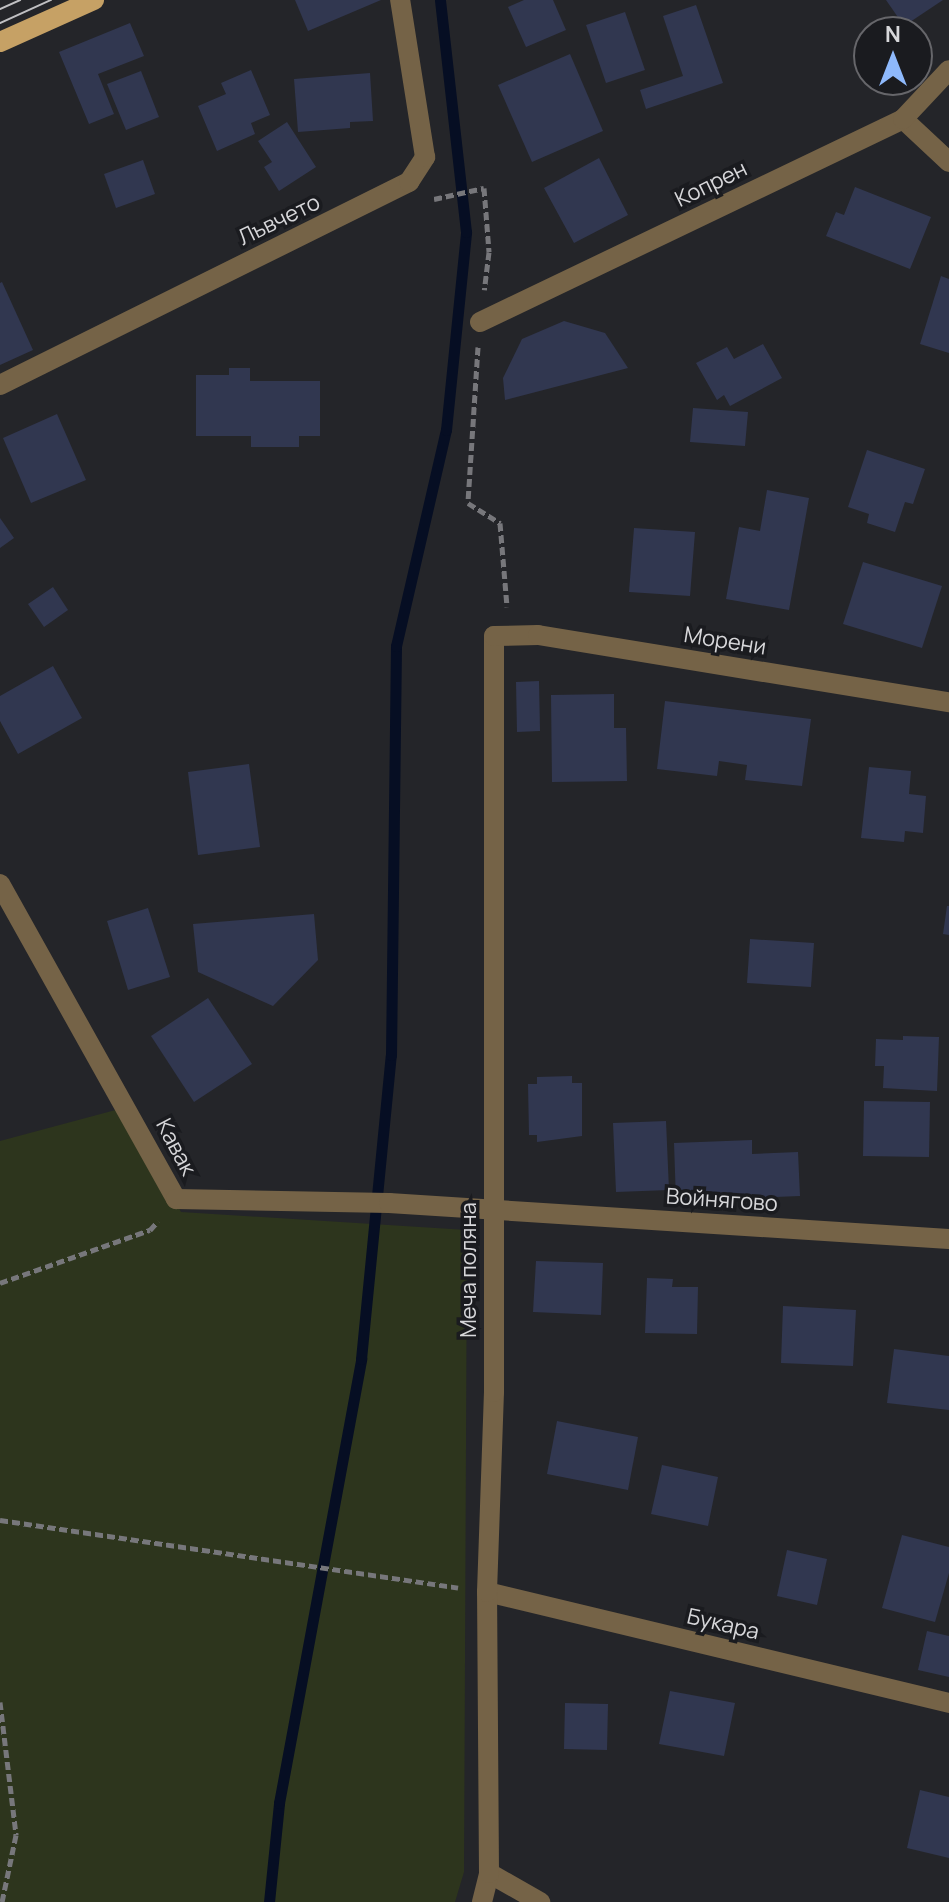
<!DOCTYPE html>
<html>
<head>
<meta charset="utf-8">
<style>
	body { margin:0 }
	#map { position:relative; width:949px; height:1902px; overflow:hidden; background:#242529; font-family:Manrope,sans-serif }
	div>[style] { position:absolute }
	.green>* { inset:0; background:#2d351d }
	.stream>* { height:11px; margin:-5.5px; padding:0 5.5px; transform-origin:5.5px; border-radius:5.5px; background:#060e23 }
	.building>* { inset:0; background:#313750 }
	.path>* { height:5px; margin-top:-2.5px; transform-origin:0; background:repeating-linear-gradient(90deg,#77777b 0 8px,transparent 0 12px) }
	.minor>* { height:20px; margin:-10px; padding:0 10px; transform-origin:10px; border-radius:10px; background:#756347 }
	.major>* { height:20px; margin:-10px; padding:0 10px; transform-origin:10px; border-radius:10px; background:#c6a165 }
	.tram>* { height:2px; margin:-1px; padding:0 1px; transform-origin:1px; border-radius:1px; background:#c0c0c3 }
	span { translate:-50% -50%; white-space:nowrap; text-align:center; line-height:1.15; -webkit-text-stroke:7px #1a1b1f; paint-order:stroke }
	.street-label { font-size:22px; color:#d7d7da }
	.north { position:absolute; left:853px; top:16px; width:80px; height:80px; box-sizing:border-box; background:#1a1b1f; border:2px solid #66666a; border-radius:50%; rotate:0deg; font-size:22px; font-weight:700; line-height:32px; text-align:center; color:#d7d7da }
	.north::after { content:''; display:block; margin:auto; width:28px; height:36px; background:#8eb9fc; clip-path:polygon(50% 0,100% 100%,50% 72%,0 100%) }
</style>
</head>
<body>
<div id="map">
	<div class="green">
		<div style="clip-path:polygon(123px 1108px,181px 1212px,467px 1230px,464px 1872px,455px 1902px,0 1902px,0 1141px)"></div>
	</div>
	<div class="stream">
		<div style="left:269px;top:1902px;width:100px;rotate:-84.2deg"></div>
		<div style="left:279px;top:1803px;width:452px;rotate:-79.5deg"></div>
		<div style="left:361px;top:1359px;width:305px;rotate:-84.4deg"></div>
		<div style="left:391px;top:1055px;width:409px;rotate:-89.3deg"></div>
		<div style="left:396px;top:646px;width:222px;rotate:-77deg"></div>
		<div style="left:446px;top:430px;width:199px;rotate:-84.2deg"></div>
		<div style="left:466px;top:232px;width:233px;rotate:-96.4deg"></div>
	</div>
	<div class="building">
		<div style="clip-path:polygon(295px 0,381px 0,308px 31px)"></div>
		<div style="clip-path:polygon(524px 0,553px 0,566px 30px,526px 47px,508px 7px)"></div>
		<div style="clip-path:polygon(886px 0,943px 0,904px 26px)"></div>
		<div style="clip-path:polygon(696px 5px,723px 83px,646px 109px,640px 90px,683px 76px,663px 16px)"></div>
		<div style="clip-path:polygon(625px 12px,645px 70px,606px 83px,586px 25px)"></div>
		<div style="clip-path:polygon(130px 23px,144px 56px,98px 74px,114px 114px,89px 124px,59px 52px)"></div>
		<div style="clip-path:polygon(570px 54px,603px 131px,532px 162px,498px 85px)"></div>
		<div style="clip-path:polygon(251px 70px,270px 115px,251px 123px,255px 134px,217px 151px,198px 106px,226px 94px,221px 83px)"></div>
		<div style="clip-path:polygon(141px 71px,159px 117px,126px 130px,107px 84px)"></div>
		<div style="clip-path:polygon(370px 73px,373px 121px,350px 122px,350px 128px,298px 132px,294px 79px)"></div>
		<div style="clip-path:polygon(287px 122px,316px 167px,279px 191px,264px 167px,272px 162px,258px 141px)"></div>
		<div style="clip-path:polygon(599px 158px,628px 215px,574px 243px,544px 188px)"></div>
		<div style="clip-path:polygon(143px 160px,155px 194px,116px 208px,104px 174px)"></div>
		<div style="clip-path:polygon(855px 187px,931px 217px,910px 269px,826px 236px,836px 212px,844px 215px)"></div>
		<div style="clip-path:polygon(941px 276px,949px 279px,949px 353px,920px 344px)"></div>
		<div style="clip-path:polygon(2px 282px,33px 350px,0 365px,0 283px)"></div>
		<div style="clip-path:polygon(564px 321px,605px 333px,628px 368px,505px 400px,503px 378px,522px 339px)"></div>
		<div style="clip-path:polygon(763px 344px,782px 378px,730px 406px,724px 395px,717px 400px,696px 363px,727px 347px,734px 359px)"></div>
		<div style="clip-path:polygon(229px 368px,250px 368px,250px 381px,320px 381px,320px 436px,299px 436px,299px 447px,251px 447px,251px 436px,196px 436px,196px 375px,229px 375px)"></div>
		<div style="clip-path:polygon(693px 408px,748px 412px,745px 446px,690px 442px)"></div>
		<div style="clip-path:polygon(57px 414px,86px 480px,31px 503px,3px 438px)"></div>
		<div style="clip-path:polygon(867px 450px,925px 469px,913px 504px,905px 502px,895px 532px,867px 523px,869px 514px,848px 507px)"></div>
		<div style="clip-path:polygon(767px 490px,809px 498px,789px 610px,726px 599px,739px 527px,760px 531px)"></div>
		<div style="clip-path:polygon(0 518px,14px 538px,0 548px)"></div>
		<div style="clip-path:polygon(634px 528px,695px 532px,690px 596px,629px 592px)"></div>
		<div style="clip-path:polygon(863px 562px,942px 586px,922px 648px,843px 624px)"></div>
		<div style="clip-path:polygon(53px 587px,68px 610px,44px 627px,28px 604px)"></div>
		<div style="clip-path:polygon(53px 666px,82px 718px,18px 754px,0 721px,0 696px)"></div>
		<div style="clip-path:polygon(539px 681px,540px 731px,517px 732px,516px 682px)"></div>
		<div style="clip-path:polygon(614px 694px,614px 728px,626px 728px,627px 781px,552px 782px,551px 695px)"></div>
		<div style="clip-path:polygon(665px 701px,811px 719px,802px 786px,745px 780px,747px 765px,719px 761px,717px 776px,657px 769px)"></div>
		<div style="clip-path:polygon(249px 764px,260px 847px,198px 855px,188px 772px)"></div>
		<div style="clip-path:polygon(869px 767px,911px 771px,909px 794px,926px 796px,923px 833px,905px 831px,904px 842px,861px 838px)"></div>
		<div style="clip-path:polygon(947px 906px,949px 906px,949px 935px,943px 934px)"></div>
		<div style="clip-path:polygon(148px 908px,170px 977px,128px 990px,107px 921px)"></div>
		<div style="clip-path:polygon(314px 914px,318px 960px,273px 1006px,198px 972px,193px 924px)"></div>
		<div style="clip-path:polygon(750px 939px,814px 943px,811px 987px,747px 983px)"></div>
		<div style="clip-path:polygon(208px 998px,252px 1064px,194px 1102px,151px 1036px)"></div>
		<div style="clip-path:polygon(903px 1036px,939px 1037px,937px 1091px,883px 1088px,884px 1066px,875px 1066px,876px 1039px,903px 1040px)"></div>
		<div style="clip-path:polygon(572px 1076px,572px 1083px,582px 1083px,582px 1136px,537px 1142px,537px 1135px,529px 1135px,528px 1084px,537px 1084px,537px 1077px)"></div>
		<div style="clip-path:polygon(864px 1101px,930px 1102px,929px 1157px,863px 1156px)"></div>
		<div style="clip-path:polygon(666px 1121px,669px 1190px,616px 1192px,613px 1123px)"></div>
		<div style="clip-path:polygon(752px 1140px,752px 1154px,798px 1152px,800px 1196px,676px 1201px,674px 1143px)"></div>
		<div style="clip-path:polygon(536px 1261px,603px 1263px,601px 1315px,533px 1312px)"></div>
		<div style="clip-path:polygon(647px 1278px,673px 1279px,672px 1287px,698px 1287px,697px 1334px,645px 1333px)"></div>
		<div style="clip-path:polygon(783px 1306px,856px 1310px,853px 1366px,781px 1363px)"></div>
		<div style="clip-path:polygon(894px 1349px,949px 1356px,949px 1410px,887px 1403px)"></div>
		<div style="clip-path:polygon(557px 1421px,638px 1437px,628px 1490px,547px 1474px)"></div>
		<div style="clip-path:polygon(662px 1465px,718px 1477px,708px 1526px,651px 1514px)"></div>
		<div style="clip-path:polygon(902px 1535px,949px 1547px,949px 1573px,935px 1622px,882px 1608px)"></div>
		<div style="clip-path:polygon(787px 1550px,827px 1559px,817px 1605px,777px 1596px)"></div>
		<div style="clip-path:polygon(927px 1631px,949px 1636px,949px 1677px,918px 1670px)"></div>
		<div style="clip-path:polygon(670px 1691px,735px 1703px,724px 1756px,659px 1744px)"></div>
		<div style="clip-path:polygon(565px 1703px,608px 1704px,607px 1750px,564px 1749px)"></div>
		<div style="clip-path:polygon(920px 1790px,949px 1797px,949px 1858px,907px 1848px)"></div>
	</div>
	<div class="path">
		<div style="left:434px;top:199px;width:51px;rotate:-12.4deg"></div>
		<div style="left:484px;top:188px;width:64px;rotate:85.5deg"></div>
		<div style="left:489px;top:252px;width:38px;rotate:97deg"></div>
		<div style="left:478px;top:347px;width:156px;rotate:93.7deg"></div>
		<div style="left:468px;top:503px;width:38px;rotate:32deg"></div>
		<div style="left:500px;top:523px;width:84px;rotate:85.2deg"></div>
		<div style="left:0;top:1283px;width:159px;rotate:-19.5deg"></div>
		<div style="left:150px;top:1230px;width:12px;rotate:-48deg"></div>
		<div style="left:0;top:1520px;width:463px;rotate:8.4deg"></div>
		<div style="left:0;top:1702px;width:134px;rotate:83.1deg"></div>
		<div style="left:16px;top:1835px;width:68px;rotate:101.8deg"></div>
	</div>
	<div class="minor">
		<div style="left:903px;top:119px;width:63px;rotate:43.1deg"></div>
		<div style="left:480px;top:322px;width:469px;rotate:-25.6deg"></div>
		<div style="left:903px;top:119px;width:67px;rotate:-46.8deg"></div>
		<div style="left:0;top:385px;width:457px;rotate:-26.4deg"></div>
		<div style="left:409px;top:182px;width:30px;rotate:-57deg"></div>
		<div style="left:425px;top:157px;width:159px;rotate:-99deg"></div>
		<div style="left:0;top:884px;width:361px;rotate:60.8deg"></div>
		<div style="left:176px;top:1199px;width:213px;rotate:1.1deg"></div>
		<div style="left:389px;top:1203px;width:561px;rotate:3.68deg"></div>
		<div style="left:487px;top:1592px;width:475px;rotate:13.5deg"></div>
		<div style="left:489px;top:1873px;width:59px;rotate:29.6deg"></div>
		<div style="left:482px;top:1902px;width:30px;rotate:-76deg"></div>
		<div style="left:489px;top:1873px;width:281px;rotate:-90.4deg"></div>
		<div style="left:487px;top:1592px;width:200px;rotate:-88deg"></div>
		<div style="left:494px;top:1392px;width:756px;rotate:-90deg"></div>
		<div style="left:494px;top:636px;width:44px;rotate:-1.3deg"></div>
		<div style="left:538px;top:635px;width:416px;rotate:9.3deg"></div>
	</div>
	<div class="major">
		<div style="left:0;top:42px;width:103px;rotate:-24.1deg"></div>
	</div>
	<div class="tram">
		<div style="left:0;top:9px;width:22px;rotate:-24deg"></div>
		<div style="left:0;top:23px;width:56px;rotate:-24.3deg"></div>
	</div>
	<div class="street-label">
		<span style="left:711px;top:184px;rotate:-26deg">Копрен</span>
		<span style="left:279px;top:220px;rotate:-26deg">Лъвчето</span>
		<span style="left:725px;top:641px;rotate:9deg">Морени</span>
		<span style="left:176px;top:1147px;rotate:62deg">Кавак</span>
		<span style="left:722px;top:1200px;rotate:4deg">Войнягово</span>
		<span style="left:469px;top:1270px;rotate:-90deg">Меча поляна</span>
		<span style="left:723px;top:1624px;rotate:13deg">Букара</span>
	</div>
	<div class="north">N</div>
</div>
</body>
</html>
